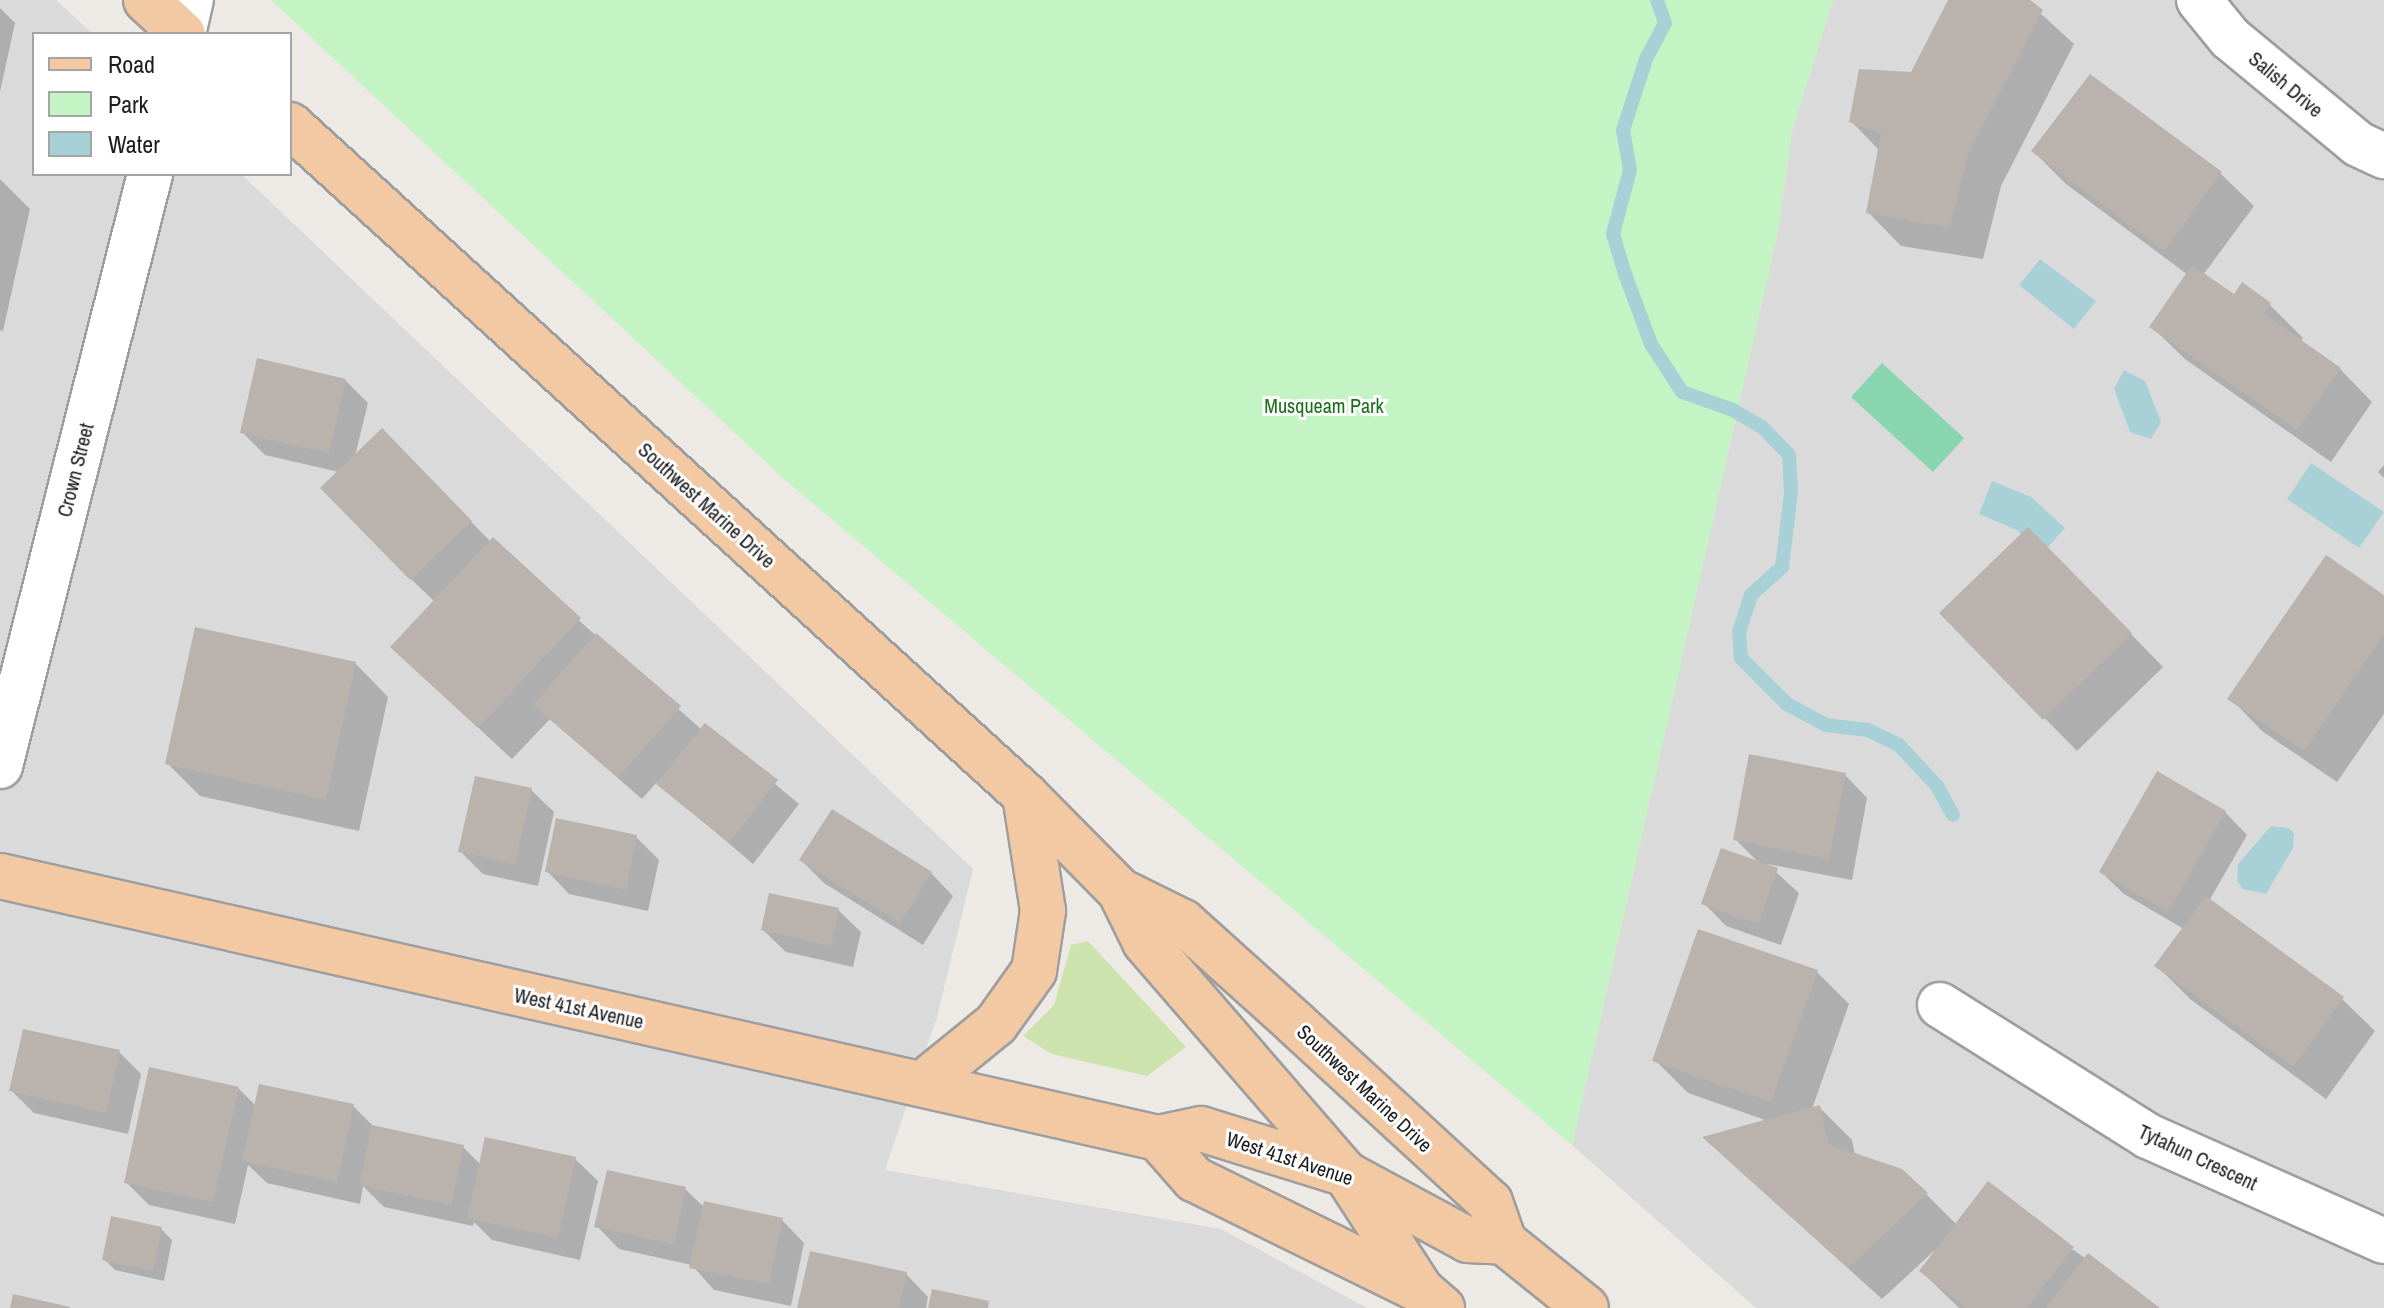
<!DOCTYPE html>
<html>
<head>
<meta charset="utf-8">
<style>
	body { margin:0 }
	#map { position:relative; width:2384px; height:1308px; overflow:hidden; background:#ede9e4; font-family:"Archivo Narrow",sans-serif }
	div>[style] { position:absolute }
	.residential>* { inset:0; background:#dbdada }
	.grass>* { inset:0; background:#cde3ae }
	.park>* { inset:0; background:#c5f4c4 }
	.pitch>* { inset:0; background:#89d5b0 }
	.water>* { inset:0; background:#a8d1d7 }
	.shadow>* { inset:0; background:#0003 }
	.stream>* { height:14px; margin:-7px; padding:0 7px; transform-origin:7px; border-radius:7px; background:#a8d1d7 }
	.building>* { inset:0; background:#bab2ad }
	.roads { filter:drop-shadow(2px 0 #9e9e9e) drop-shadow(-2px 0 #9e9e9e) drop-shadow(0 2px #9e9e9e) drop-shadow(0 -2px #9e9e9e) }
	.minor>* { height:44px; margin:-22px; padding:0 22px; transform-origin:22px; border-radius:22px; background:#fff }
	.major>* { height:44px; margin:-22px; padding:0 22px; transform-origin:22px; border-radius:22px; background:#f3c9a4 }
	span { translate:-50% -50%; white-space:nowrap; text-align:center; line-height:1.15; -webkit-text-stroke:6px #fff; paint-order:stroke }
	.street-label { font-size:20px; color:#1d1d1d }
	.park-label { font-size:20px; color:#177116 }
	.legend { position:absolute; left:32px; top:32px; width:260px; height:144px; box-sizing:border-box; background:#fff; border:2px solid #a5a5a5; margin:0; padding:10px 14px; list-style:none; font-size:24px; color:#1d1d1d }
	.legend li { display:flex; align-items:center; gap:16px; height:40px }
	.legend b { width:40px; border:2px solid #a5a5a5 }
</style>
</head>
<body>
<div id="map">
	<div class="residential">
		<div style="clip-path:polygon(0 0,56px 0,93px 34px,34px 34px,34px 174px,241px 174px,973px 869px,937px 1017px,885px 1170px,1221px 1229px,1367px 1308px,0 1308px)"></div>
		<div style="clip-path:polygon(1833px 0,2384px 0,2384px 1308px,1756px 1308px,1572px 1145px,1778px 231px,1792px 131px)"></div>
	</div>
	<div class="grass">
		<div style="clip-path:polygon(1088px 941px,1186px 1047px,1147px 1076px,1052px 1054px,1023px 1036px,1054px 1005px,1071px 945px)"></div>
	</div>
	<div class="park">
		<div style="clip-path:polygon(271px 0,1833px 0,1792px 131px,1778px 231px,1572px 1145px,784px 479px)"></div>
	</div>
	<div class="pitch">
		<div style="clip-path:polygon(1882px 363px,1964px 438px,1933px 472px,1851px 397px)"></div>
	</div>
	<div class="water">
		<div style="clip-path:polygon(2040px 259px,2096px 301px,2074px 329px,2019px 285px)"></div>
		<div style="clip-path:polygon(2124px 370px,2145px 381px,2161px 422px,2151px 439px,2130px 432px,2114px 389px)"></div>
		<div style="clip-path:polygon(2311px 463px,2384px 512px,2359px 548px,2287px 499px)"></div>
		<div style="clip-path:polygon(1992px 481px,2031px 497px,2065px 528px,2042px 554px,2017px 530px,1979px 514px)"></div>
		<div style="clip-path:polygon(2271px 826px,2289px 828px,2294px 834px,2293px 848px,2266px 894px,2243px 889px,2237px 881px,2238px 864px)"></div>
	</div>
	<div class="shadow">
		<div style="clip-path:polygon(1950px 0,2026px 0,2074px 44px,2001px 186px,1983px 259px,1901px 246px,1869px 213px,1880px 151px,1851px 121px,1912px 74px)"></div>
		<div style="clip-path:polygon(0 8px,15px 23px,0 92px)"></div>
		<div style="clip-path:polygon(2090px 76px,2221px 174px,2254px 206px,2203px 275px,2235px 297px,2243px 285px,2270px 305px,2303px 338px,2300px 341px,2340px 369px,2372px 402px,2331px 462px,2185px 359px,2152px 327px,2188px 275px,2066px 184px,2033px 151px)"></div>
		<div style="clip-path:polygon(0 179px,30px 209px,3px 331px,0 330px)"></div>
		<div style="clip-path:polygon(345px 380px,368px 403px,355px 456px,414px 464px,491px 542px,702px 730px,705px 726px,799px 804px,753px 864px,657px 782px,642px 799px,550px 719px,512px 759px,426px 679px,435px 602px,411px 579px,339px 472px,265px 455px,242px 432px)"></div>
		<div style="clip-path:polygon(2384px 465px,2384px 478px,2378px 472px)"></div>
		<div style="clip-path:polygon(2061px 562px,2163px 667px,2077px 751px,1942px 614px)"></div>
		<div style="clip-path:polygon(2384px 597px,2384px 714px,2337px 782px,2262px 731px,2230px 698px)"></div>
		<div style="clip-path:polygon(356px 664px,388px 697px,359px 831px,200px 796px,167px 763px)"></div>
		<div style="clip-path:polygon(1845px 775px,1867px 798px,1852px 880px,1767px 864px,1799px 893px,1781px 945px,1726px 926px,1704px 903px,1760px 864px,1735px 839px)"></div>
		<div style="clip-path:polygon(531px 790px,554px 812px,538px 886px,483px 874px,460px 851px)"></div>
		<div style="clip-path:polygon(2225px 812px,2247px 835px,2209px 901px,2342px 999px,2375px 1031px,2326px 1099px,2190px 999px,2157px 966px,2184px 929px,2124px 894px,2101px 872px)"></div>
		<div style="clip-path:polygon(636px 837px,659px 860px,648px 911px,569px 894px,547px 871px)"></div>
		<div style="clip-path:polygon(801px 860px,931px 873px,953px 896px,923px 945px,824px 883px)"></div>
		<div style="clip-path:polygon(838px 910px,861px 932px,853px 967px,786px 952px,763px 930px)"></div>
		<div style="clip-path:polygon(1816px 971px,1849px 1004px,1812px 1109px,1819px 1107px,1852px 1140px,1855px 1155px,1926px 1194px,1957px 1225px,2072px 1249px,2157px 1308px,1959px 1308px,1921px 1271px,1935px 1250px,1882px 1299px,1738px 1169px,1706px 1138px,1768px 1121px,1688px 1093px,1655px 1060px)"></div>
		<div style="clip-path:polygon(119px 1052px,141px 1074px,128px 1134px,34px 1113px,11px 1090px)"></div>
		<div style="clip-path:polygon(238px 1088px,256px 1106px,353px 1106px,375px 1128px,463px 1147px,481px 1165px,575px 1159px,598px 1181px,580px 1260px,492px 1240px,474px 1222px,473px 1226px,384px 1207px,363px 1186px,360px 1204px,267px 1183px,248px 1165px,235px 1224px,149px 1205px,126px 1182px)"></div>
		<div style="clip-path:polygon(685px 1189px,705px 1208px,782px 1220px,804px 1243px,791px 1306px,714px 1290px,692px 1265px,619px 1249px,597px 1226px)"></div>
		<div style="clip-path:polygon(161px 1229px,172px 1240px,164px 1281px,115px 1270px,104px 1259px)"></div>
		<div style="clip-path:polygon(906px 1274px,928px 1297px,926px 1308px,799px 1308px)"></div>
	</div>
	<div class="stream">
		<div style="left:1657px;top:0;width:24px;rotate:71deg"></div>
		<div style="left:1665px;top:23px;width:41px;rotate:117.8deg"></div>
		<div style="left:1646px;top:59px;width:75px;rotate:107.9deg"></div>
		<div style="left:1623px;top:130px;width:41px;rotate:80.1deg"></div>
		<div style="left:1630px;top:170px;width:66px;rotate:104.9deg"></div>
		<div style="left:1613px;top:234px;width:42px;rotate:73.3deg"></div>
		<div style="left:1625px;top:274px;width:75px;rotate:69.6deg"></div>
		<div style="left:1651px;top:344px;width:57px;rotate:57.1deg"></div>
		<div style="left:1682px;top:392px;width:54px;rotate:19.4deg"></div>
		<div style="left:1733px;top:410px;width:35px;rotate:31deg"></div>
		<div style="left:1763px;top:428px;width:37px;rotate:46deg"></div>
		<div style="left:1789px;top:455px;width:38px;rotate:87deg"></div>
		<div style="left:1791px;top:493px;width:75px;rotate:96.9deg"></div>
		<div style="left:1782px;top:567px;width:42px;rotate:137.9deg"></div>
		<div style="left:1751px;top:595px;width:39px;rotate:108deg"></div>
		<div style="left:1739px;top:632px;width:26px;rotate:86deg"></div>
		<div style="left:1741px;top:658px;width:65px;rotate:45deg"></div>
		<div style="left:1787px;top:704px;width:44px;rotate:28.3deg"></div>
		<div style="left:1826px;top:725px;width:42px;rotate:6.8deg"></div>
		<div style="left:1868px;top:730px;width:34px;rotate:26deg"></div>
		<div style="left:1899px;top:745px;width:56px;rotate:47.2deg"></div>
		<div style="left:1937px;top:786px;width:33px;rotate:61deg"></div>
	</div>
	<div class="building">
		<div style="clip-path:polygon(1948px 0,2030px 0,2043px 10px,1969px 152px,1950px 228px,1866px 213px,1881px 133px,1849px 122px,1859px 69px,1911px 72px)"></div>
		<div style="clip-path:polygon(2090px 74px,2222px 172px,2164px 251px,2031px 151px)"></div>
		<div style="clip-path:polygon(2192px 265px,2234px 294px,2242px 282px,2271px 303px,2264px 314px,2341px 368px,2297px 430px,2149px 327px)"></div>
		<div style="clip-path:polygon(257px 358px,346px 379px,329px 453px,240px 433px)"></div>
		<div style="clip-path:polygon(382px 428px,472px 521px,410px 580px,320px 488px)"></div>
		<div style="clip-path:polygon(2028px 527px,2132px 633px,2043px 720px,1939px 613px)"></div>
		<div style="clip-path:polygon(493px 537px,581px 618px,478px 728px,390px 647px)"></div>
		<div style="clip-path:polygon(2326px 555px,2384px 595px,2384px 634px,2304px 751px,2227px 699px)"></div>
		<div style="clip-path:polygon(195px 627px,356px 662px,326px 800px,165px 764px)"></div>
		<div style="clip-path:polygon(596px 633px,681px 706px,618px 778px,533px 705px)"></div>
		<div style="clip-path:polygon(705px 723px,778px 780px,729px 843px,656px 784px)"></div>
		<div style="clip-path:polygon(1749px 754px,1846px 773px,1829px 859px,1733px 840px)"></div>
		<div style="clip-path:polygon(2157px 771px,2226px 811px,2168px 912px,2099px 872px)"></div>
		<div style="clip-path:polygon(475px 776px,532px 788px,515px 864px,458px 852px)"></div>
		<div style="clip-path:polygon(832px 809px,932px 872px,900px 923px,799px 860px)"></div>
		<div style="clip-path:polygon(556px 818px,637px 835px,626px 890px,545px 872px)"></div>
		<div style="clip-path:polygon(1721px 848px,1778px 868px,1758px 924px,1701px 904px)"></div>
		<div style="clip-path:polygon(769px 893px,839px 908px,831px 946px,761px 930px)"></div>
		<div style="clip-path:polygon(2206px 896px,2344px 997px,2293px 1067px,2154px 966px)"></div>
		<div style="clip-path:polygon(1698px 929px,1818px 970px,1771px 1102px,1652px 1061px)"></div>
		<div style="clip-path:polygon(23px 1029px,120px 1050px,106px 1113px,9px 1091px)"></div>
		<div style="clip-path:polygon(149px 1067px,239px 1087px,213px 1202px,124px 1183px)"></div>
		<div style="clip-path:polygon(259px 1084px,354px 1104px,337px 1182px,242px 1161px)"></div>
		<div style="clip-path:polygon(1820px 1105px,1828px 1144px,1902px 1169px,1928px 1193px,1848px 1268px,1702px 1137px)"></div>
		<div style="clip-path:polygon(372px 1125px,464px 1145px,451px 1205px,359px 1185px)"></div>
		<div style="clip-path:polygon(485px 1137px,576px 1157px,558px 1238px,467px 1218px)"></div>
		<div style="clip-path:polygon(607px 1170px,686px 1187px,674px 1244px,594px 1227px)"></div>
		<div style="clip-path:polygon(1988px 1181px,2074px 1247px,2027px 1308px,1967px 1308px,1919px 1271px)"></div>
		<div style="clip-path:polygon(704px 1201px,783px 1218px,769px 1284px,689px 1268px)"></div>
		<div style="clip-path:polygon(111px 1216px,162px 1227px,153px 1271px,102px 1260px)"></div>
		<div style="clip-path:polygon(810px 1251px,907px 1272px,899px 1308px,797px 1308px)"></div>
		<div style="clip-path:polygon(2088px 1253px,2160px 1308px,2046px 1308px)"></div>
		<div style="clip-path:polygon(932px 1289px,989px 1301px,988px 1308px,928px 1308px)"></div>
		<div style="clip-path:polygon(13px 1294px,70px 1307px,70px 1308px,10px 1308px)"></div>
	</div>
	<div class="roads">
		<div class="minor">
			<div style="left:2199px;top:0;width:49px;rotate:50.8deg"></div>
			<div style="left:2230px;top:38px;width:166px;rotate:39.6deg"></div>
			<div style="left:2358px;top:144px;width:29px;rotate:25deg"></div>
			<div style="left:183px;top:34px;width:35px;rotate:-77deg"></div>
			<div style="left:0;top:766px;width:611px;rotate:-75.78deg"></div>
			<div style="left:1940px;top:1005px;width:246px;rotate:32.2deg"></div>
			<div style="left:2148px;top:1136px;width:258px;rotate:24deg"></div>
		</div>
		<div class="major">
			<div style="left:146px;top:0;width:50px;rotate:42.6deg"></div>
			<div style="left:290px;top:125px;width:995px;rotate:42.35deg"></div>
			<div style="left:1025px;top:795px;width:135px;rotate:45.3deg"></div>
			<div style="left:1120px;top:891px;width:70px;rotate:26.2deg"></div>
			<div style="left:1183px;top:922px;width:151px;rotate:42deg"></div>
			<div style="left:1295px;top:1023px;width:265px;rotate:42.6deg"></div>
			<div style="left:1490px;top:1202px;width:42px;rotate:70.7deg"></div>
			<div style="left:1504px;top:1242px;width:105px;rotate:38.8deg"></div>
			<div style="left:0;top:876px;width:1187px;rotate:12.75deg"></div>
			<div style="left:1158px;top:1138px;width:44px;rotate:-11.8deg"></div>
			<div style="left:1201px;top:1129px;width:152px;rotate:17.2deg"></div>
			<div style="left:1346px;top:1174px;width:139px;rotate:28.4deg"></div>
			<div style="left:1468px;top:1240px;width:36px;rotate:3deg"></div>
			<div style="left:1120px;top:891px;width:57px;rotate:63.9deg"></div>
			<div style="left:1145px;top:942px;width:307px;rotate:49.1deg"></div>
			<div style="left:1346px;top:1174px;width:138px;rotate:57.1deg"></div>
			<div style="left:1421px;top:1290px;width:28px;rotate:41deg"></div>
			<div style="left:922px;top:1084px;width:95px;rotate:-39deg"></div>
			<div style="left:996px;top:1024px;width:65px;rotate:-54.4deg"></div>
			<div style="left:1034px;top:971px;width:61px;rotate:-81.5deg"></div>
			<div style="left:1043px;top:911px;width:117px;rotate:-98.8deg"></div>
			<div style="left:1158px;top:1138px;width:55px;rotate:48.7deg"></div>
			<div style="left:1194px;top:1179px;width:252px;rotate:26.2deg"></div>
		</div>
	</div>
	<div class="street-label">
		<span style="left:2286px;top:84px;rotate:40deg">Salish Drive</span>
		<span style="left:75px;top:470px;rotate:-76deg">Crown Street</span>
		<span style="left:707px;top:505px;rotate:42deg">Southwest Marine Drive</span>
		<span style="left:579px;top:1008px;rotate:12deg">West 41st Avenue</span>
		<span style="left:1365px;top:1088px;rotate:43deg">Southwest Marine Drive</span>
		<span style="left:2198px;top:1157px;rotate:25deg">Tytahun Crescent</span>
		<span style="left:1290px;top:1158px;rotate:18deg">West 41st Avenue</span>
	</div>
	<div class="park-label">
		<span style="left:1324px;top:405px">Musqueam Park</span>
	</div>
	<ul class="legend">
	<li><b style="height:10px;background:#f3c9a4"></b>Road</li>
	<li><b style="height:22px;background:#c5f4c4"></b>Park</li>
	<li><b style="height:22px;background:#a8d1d7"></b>Water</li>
	</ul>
</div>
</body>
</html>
